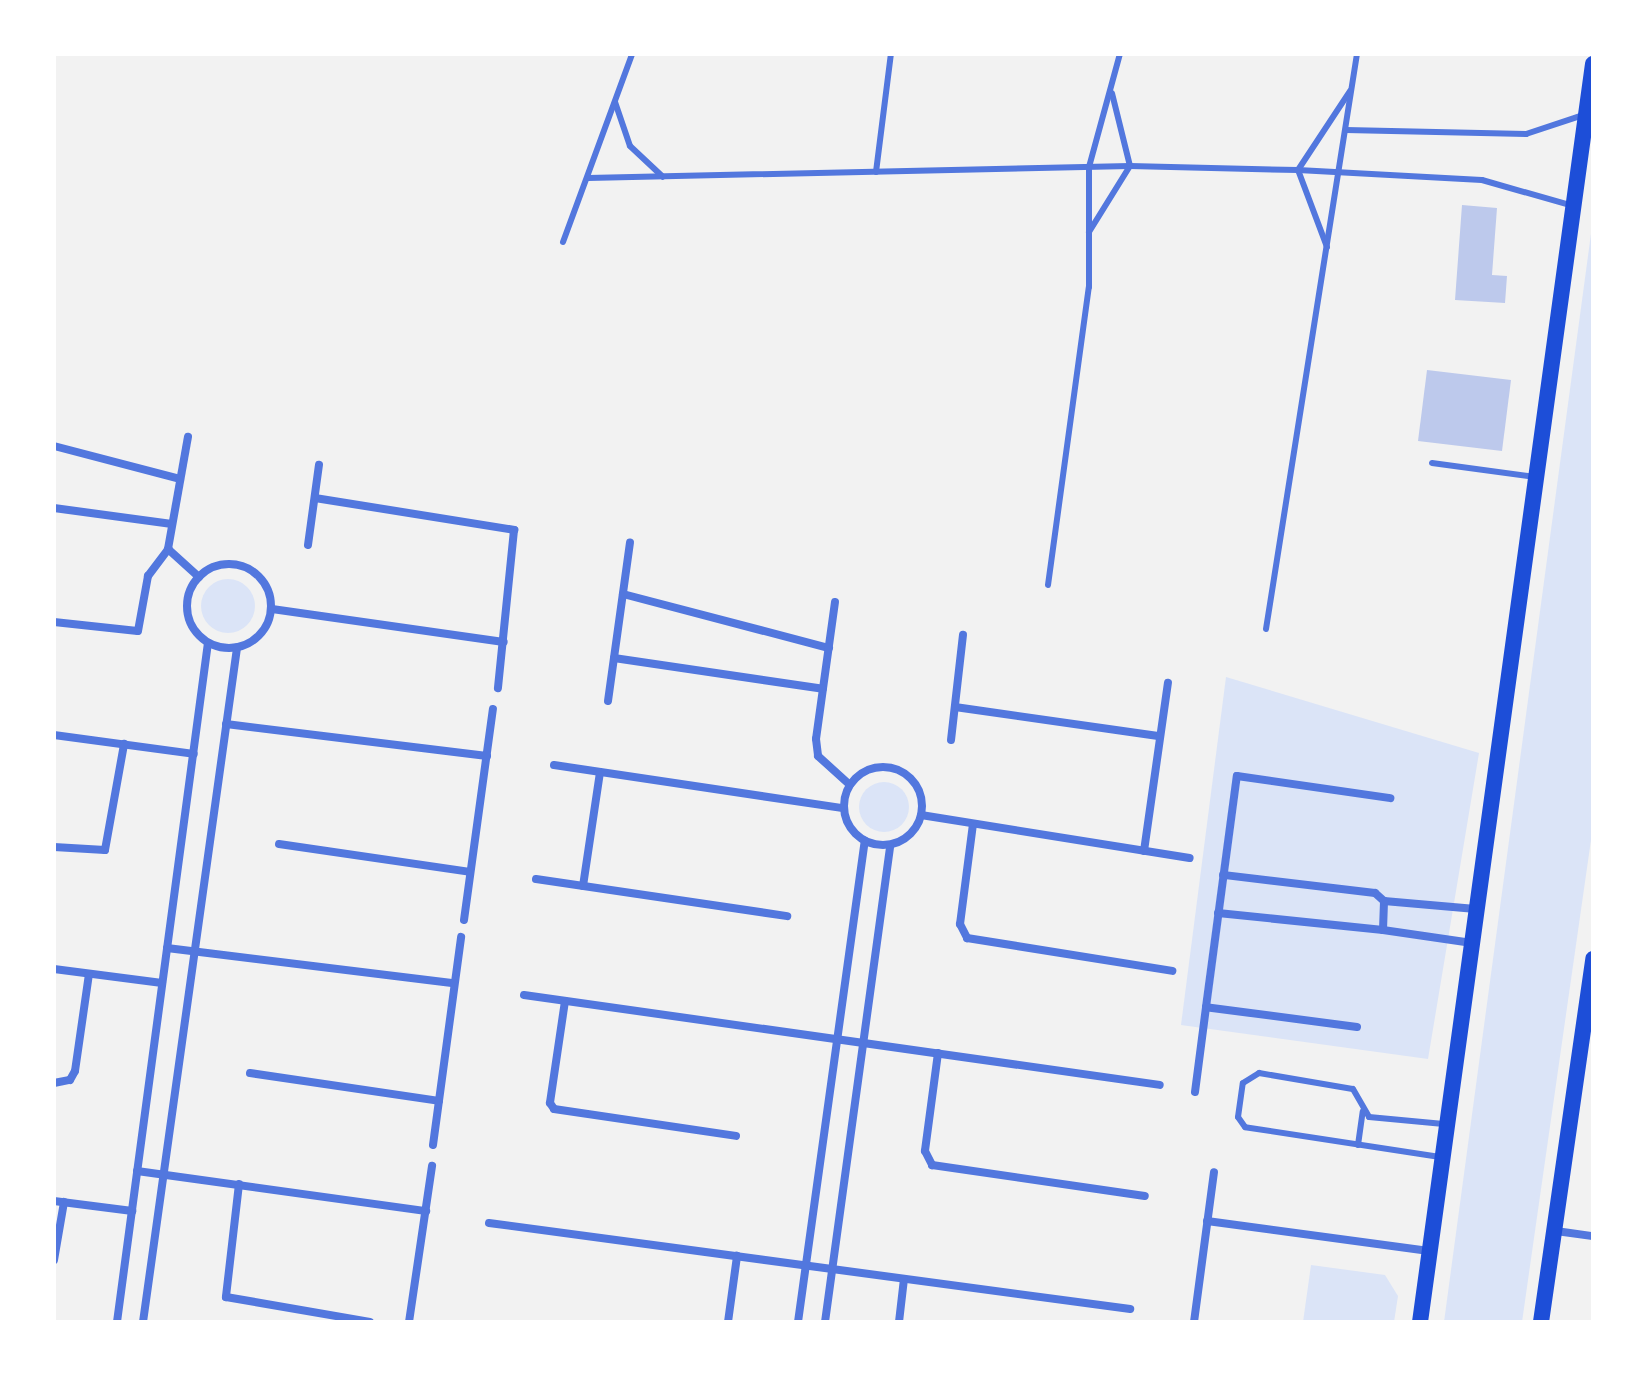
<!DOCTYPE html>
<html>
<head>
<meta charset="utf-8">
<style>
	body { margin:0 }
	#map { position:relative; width:1647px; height:1376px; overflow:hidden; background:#f2f2f2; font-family:Helvetica,sans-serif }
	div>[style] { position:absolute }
	.green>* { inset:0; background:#dbe4f7 }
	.round { border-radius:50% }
	.building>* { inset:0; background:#bdc9ec }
	.service>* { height:6px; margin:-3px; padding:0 3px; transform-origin:3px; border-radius:3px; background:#5277de }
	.minor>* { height:8px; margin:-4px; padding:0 4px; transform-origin:4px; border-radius:4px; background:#5277de }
	.minor>.ring { margin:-4px; padding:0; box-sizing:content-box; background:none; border:8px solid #5277de; border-radius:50% }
	.secondary>* { height:16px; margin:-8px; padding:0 8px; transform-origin:8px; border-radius:8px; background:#1d4ed8 }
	span { translate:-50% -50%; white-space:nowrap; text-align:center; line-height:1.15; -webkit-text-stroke:7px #fff; paint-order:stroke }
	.frame { position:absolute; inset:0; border:56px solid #fff; pointer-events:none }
</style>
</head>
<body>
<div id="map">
	<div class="green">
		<div style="clip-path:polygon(1593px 219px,1593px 826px,1522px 1322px,1444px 1322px)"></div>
		<div class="round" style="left:201px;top:579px;width:54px;height:54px"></div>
		<div style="clip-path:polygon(1226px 677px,1479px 753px,1428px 1059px,1181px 1025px)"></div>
		<div class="round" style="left:859px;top:782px;width:50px;height:50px"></div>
		<div style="clip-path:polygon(1311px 1265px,1385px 1275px,1398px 1296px,1394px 1322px,1303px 1322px)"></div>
	</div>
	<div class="building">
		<div style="clip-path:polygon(1462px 205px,1497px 208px,1492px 275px,1507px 276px,1505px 303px,1455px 300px)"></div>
		<div style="clip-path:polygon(1427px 370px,1511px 380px,1502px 451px,1418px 441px)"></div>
	</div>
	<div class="service">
		<div style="left:615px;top:102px;width:46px;rotate:71.2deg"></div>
		<div style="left:630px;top:146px;width:45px;rotate:43.2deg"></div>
		<div style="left:1346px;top:130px;width:180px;rotate:1.3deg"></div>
		<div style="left:1526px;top:134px;width:60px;rotate:-18.4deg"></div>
		<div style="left:876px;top:172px;width:119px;rotate:-82.8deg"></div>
		<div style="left:588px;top:178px;width:542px;rotate:-1.27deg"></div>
		<div style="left:1130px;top:166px;width:168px;rotate:1.4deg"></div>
		<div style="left:1298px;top:170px;width:184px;rotate:3.1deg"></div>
		<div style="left:1482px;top:180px;width:91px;rotate:15.9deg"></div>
		<div style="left:1089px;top:232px;width:78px;rotate:-58.2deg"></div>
		<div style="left:1130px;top:166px;width:75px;rotate:-103.9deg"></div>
		<div style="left:563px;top:242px;width:200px;rotate:-69.8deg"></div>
		<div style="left:1327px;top:247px;width:82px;rotate:-110.6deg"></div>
		<div style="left:1298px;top:170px;width:95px;rotate:-56.6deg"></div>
		<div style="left:1432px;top:463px;width:105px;rotate:7.7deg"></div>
		<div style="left:1048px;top:585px;width:301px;rotate:-82.2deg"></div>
		<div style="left:1089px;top:287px;width:120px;rotate:-90deg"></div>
		<div style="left:1089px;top:167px;width:117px;rotate:-74.7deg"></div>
		<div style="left:1266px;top:629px;width:582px;rotate:-81.01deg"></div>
		<div style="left:1358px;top:1145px;width:34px;rotate:-82deg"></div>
		<div style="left:1440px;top:1157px;width:197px;rotate:-171.3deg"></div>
		<div style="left:1245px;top:1127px;width:12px;rotate:-125deg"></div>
		<div style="left:1238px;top:1117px;width:34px;rotate:-82deg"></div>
		<div style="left:1243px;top:1083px;width:19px;rotate:-32deg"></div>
		<div style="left:1259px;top:1073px;width:95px;rotate:9.7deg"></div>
		<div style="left:1353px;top:1089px;width:32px;rotate:60deg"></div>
		<div style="left:1369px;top:1117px;width:75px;rotate:5.3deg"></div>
	</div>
	<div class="minor">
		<div style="left:54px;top:446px;width:130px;rotate:14.7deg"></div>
		<div style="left:315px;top:498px;width:202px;rotate:9.1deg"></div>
		<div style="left:514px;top:530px;width:159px;rotate:95.8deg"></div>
		<div style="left:54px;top:508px;width:119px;rotate:7.7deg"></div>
		<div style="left:308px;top:545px;width:81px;rotate:-82.2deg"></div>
		<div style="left:168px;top:549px;width:42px;rotate:42.1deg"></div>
		<div class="ring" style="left:187px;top:564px;width:76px;height:76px"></div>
		<div style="left:623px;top:594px;width:213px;rotate:14.7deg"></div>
		<div style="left:835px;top:602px;width:138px;rotate:97.9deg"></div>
		<div style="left:816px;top:739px;width:17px;rotate:83deg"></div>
		<div style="left:818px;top:756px;width:43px;rotate:42.2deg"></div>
		<div style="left:272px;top:609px;width:234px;rotate:8.1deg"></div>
		<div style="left:54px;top:622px;width:84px;rotate:6.1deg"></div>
		<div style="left:138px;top:631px;width:56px;rotate:-79.7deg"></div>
		<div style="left:148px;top:576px;width:34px;rotate:-53deg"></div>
		<div style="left:168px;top:549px;width:114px;rotate:-79.9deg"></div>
		<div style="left:614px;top:658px;width:211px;rotate:8.4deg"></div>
		<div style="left:608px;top:701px;width:160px;rotate:-82.1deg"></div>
		<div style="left:955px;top:707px;width:207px;rotate:8.1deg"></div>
		<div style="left:226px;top:724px;width:263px;rotate:7deg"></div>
		<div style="left:54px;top:735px;width:141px;rotate:7.7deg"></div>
		<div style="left:951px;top:740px;width:106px;rotate:-83.5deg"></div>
		<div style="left:554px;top:765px;width:292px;rotate:8.5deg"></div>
		<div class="ring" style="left:844px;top:767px;width:70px;height:70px"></div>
		<div style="left:921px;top:815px;width:272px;rotate:9.1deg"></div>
		<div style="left:973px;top:824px;width:101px;rotate:97.4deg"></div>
		<div style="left:960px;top:924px;width:16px;rotate:63deg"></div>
		<div style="left:967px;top:938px;width:208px;rotate:9.1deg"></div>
		<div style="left:279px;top:844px;width:193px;rotate:8.3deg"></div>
		<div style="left:54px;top:847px;width:51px;rotate:3.4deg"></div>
		<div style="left:105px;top:850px;width:108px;rotate:-79.8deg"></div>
		<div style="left:1144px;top:851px;width:170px;rotate:-81.9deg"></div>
		<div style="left:536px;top:879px;width:254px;rotate:8.4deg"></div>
		<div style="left:583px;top:886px;width:115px;rotate:-81.5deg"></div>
		<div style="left:1384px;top:901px;width:92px;rotate:5deg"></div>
		<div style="left:1218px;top:913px;width:166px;rotate:5.9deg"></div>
		<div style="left:1383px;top:930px;width:29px;rotate:-88deg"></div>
		<div style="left:1384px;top:901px;width:12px;rotate:-138deg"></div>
		<div style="left:1375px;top:893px;width:153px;rotate:-173.2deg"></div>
		<div style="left:464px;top:920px;width:213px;rotate:-82.2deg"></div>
		<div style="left:1383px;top:930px;width:90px;rotate:8.3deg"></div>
		<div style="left:167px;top:948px;width:289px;rotate:7deg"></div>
		<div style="left:54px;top:969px;width:109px;rotate:7.4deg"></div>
		<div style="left:524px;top:995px;width:642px;rotate:8.05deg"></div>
		<div style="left:565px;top:1001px;width:103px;rotate:98.4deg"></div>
		<div style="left:550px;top:1103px;width:7px;rotate:56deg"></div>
		<div style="left:554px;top:1109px;width:184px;rotate:8.4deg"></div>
		<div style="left:1357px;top:1027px;width:152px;rotate:-172.5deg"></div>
		<div style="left:1206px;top:1007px;width:233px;rotate:-82.4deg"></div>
		<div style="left:1237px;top:776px;width:155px;rotate:8.2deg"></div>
		<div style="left:938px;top:1053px;width:99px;rotate:97.6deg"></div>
		<div style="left:925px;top:1151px;width:16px;rotate:63deg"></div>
		<div style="left:932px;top:1165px;width:215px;rotate:8.3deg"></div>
		<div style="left:250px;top:1073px;width:191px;rotate:8.4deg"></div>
		<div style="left:54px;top:1083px;width:16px;rotate:-11deg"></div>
		<div style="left:70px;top:1080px;width:10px;rotate:-61deg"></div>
		<div style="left:75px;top:1071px;width:98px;rotate:-81.8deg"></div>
		<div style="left:1195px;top:1092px;width:86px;rotate:-82.6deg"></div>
		<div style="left:433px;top:1145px;width:210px;rotate:-82.3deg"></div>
		<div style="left:137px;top:1171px;width:292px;rotate:7.9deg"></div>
		<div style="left:239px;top:1184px;width:114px;rotate:96.6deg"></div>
		<div style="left:226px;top:1297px;width:146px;rotate:9.8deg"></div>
		<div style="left:54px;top:1201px;width:79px;rotate:7.3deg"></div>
		<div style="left:1207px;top:1221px;width:224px;rotate:7.7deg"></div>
		<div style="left:489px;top:1223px;width:647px;rotate:7.64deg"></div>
		<div style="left:1556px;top:1231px;width:37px;rotate:8deg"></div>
		<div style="left:54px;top:1260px;width:59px;rotate:-80.2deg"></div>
		<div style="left:117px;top:1322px;width:685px;rotate:-82.37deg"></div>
		<div style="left:143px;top:1322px;width:681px;rotate:-82.06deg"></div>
		<div style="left:409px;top:1322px;width:158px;rotate:-81.6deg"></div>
		<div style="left:728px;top:1322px;width:67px;rotate:-82.2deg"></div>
		<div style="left:798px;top:1322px;width:486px;rotate:-82.1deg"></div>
		<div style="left:825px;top:1322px;width:481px;rotate:-82.2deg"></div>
		<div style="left:899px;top:1322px;width:43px;rotate:-83.4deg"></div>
		<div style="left:1194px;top:1322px;width:151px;rotate:-82.4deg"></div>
	</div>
	<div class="secondary">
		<div style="left:1420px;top:1322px;width:1270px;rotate:-82.17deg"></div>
		<div style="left:1541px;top:1322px;width:367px;rotate:-81.8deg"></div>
	</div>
	<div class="frame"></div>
</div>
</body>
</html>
